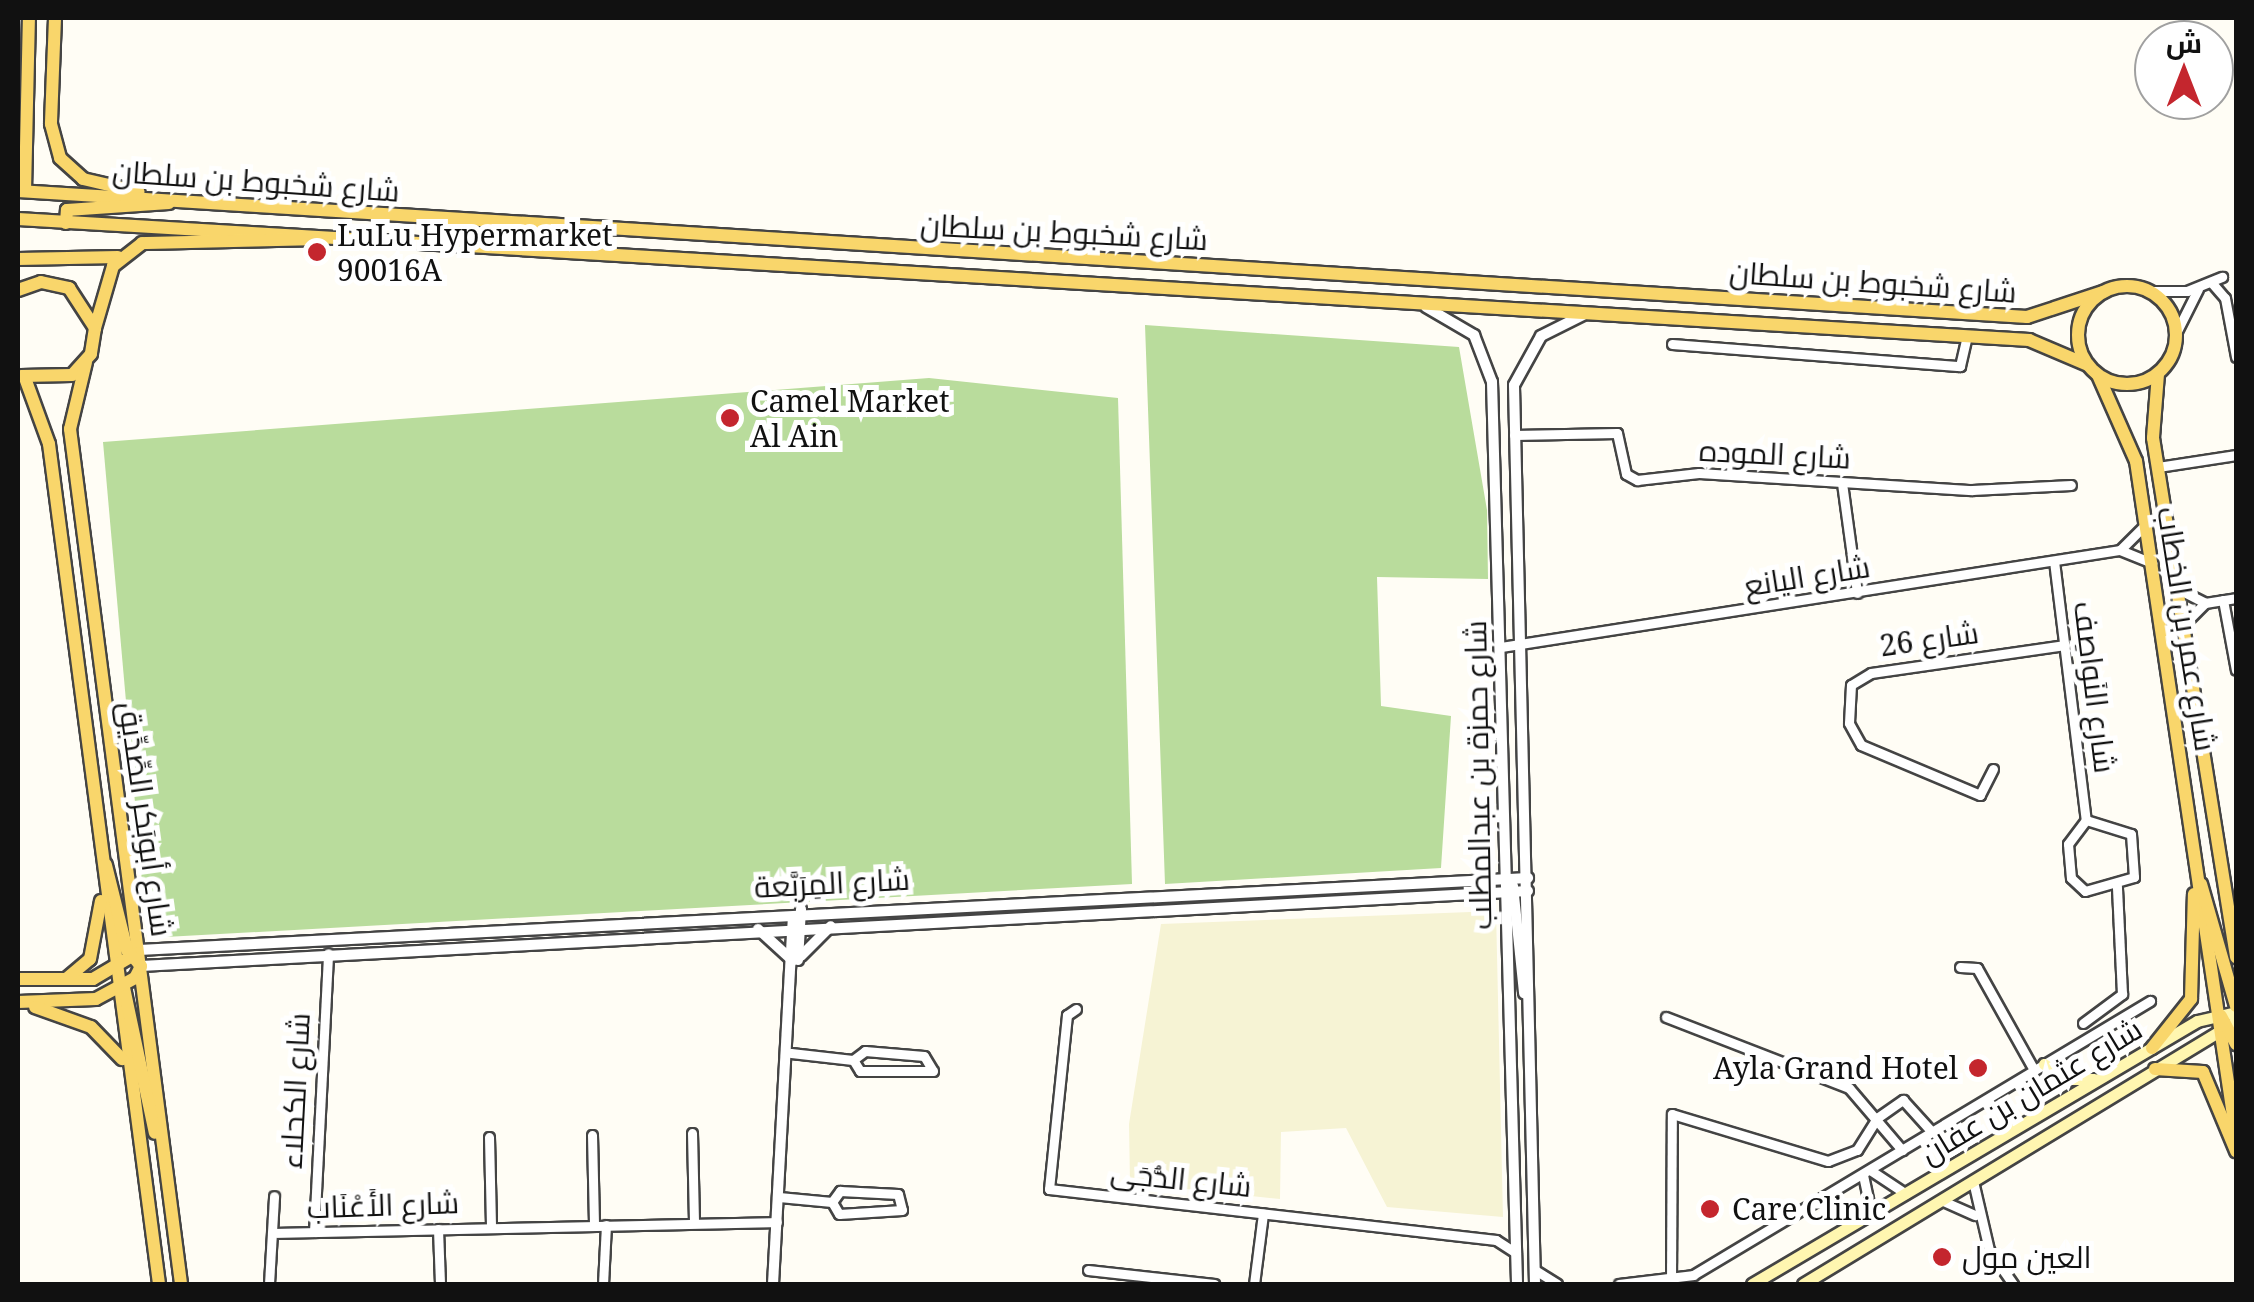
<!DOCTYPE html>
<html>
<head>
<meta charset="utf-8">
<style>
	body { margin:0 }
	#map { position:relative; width:2254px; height:1302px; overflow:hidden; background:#fffdf5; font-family:"Noto Serif",Cairo,serif }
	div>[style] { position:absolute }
	.farmland>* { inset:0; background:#f6f3d4 }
	.forest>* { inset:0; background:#b9dc9c }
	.roads { filter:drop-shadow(2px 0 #444) drop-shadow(-2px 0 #444) drop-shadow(0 2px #444) drop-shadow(0 -2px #444) }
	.minor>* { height:9px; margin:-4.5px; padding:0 4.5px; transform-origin:4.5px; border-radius:4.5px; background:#fff }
	.tertiary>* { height:10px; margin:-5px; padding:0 5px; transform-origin:5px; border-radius:5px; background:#fff }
	.secondary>* { height:11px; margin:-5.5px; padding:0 5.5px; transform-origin:5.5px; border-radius:5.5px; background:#fff6b0 }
	.primary>* { height:12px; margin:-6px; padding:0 6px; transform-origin:6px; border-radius:6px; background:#f9d66b }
	.primary>.ring { margin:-6px; padding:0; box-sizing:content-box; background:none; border:12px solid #f9d66b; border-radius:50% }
	.dots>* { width:28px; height:28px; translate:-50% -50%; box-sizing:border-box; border:5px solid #fff; border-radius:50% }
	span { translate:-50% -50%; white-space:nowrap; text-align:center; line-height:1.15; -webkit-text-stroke:10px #fff; paint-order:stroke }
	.street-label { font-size:30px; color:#111 }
	.poi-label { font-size:30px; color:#111 }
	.left { translate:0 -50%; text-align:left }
	.right { translate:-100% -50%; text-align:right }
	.frame { position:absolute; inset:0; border:20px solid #111; pointer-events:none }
	.north { position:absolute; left:2134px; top:20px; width:100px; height:100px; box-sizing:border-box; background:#fff; border:2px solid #a0a0a0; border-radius:50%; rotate:0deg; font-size:28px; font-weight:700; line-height:40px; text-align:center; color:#111 }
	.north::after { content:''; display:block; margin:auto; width:35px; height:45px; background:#c4262e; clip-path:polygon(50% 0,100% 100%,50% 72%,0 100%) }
</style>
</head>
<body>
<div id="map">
	<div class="farmland">
		<div style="clip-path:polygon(1496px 911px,1503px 1217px,1387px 1207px,1346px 1128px,1281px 1132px,1280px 1199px,1130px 1183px,1129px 1124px,1161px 924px)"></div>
	</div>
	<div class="forest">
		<div style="clip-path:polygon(1145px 325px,1459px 347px,1487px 510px,1488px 579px,1377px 577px,1381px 706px,1451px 716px,1441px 868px,1165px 884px)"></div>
		<div style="clip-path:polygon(929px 378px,1118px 398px,1132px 884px,147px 938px,103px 442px)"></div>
	</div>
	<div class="roads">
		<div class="minor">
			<div style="left:2211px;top:282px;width:21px;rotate:49deg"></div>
			<div style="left:2225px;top:298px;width:60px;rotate:79.4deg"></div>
			<div style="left:2150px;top:291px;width:37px"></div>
			<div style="left:2187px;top:291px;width:38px;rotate:-22deg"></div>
			<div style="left:2177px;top:331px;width:47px;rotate:-63.4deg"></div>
			<div style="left:1672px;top:344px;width:289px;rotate:4.4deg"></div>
			<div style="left:1960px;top:366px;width:31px;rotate:-77deg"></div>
			<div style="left:1514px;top:435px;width:103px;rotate:-1.1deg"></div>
			<div style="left:1617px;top:433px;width:42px;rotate:77.6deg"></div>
			<div style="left:1626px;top:474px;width:13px;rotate:29deg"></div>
			<div style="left:1637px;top:480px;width:62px;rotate:-6.4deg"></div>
			<div style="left:1699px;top:473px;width:274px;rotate:3.6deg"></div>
			<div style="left:1972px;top:490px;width:99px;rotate:-2.9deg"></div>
			<div style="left:2158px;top:467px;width:79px;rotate:-8.7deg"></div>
			<div style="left:1842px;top:483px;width:111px;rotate:82.2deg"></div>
			<div style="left:2120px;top:550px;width:37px;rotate:-45deg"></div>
			<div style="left:2054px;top:561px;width:261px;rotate:83deg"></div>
			<div style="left:2086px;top:820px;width:30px;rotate:127deg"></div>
			<div style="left:2068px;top:844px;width:34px;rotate:85deg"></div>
			<div style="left:2071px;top:878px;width:19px;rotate:43deg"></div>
			<div style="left:2085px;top:891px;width:51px;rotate:-15.9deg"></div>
			<div style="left:2134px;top:877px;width:43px;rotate:-94deg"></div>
			<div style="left:2131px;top:834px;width:47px;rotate:-162.7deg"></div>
			<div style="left:2178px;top:589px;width:30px;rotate:27deg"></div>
			<div style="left:2223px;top:600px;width:71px;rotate:79.5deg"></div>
			<div style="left:2184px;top:624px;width:30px;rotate:-45deg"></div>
			<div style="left:2205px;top:603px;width:31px;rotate:-9deg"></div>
			<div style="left:1501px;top:647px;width:627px;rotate:-8.91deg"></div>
			<div style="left:2120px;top:550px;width:35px;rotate:22deg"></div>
			<div style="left:1993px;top:769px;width:29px;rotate:117deg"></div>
			<div style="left:1980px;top:795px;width:129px;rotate:-157.2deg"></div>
			<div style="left:1861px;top:745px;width:25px;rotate:-119deg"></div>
			<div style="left:1849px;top:723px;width:38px;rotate:-87deg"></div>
			<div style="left:1851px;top:685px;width:23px;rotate:-31deg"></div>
			<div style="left:1871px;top:673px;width:196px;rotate:-8.2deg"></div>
			<div style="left:1960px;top:967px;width:17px;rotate:3deg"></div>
			<div style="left:1977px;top:968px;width:117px;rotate:60.8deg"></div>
			<div style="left:1076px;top:1009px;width:11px;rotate:146deg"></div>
			<div style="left:1067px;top:1015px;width:175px;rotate:95.9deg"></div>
			<div style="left:1049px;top:1189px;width:450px;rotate:6.5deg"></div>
			<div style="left:1496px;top:1240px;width:24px;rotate:33deg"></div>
			<div style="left:1666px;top:1017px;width:196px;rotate:21.2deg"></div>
			<div style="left:1849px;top:1088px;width:82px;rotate:49.5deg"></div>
			<div style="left:2083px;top:1023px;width:49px;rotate:-36.6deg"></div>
			<div style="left:2122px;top:994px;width:108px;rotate:-92.7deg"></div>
			<div style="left:865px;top:1051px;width:59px;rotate:4.8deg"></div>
			<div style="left:924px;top:1056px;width:17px;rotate:59deg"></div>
			<div style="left:933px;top:1071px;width:73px;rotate:180deg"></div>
			<div style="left:860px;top:1071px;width:13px;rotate:-122deg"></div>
			<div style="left:853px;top:1060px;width:15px;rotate:-37deg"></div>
			<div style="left:791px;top:1053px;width:62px;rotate:6.4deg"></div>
			<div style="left:692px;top:1133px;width:90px;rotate:88.7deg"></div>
			<div style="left:592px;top:1135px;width:90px;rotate:88.7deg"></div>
			<div style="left:489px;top:1137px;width:90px;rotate:88.7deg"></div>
			<div style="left:1870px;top:1170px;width:43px;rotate:33.7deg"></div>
			<div style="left:1863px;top:1175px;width:39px;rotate:78deg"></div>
			<div style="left:1973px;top:1181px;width:71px;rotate:76.9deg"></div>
			<div style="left:1989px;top:1250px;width:42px;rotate:54.8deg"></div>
			<div style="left:840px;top:1191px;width:58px;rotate:3deg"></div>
			<div style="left:898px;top:1194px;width:16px;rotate:76deg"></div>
			<div style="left:902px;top:1210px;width:63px;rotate:176.4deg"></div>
			<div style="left:839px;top:1214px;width:14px;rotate:-120deg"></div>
			<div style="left:832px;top:1202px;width:14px;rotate:-54deg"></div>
			<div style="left:779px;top:1197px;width:53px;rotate:5.4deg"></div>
			<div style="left:1943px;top:1201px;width:35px;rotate:24deg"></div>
			<div style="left:438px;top:1229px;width:55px;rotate:87.9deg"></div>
			<div style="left:314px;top:1232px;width:279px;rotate:-87.1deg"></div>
			<div style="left:277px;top:1233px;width:500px;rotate:-1.26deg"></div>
			<div style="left:1088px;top:1270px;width:127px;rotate:6.3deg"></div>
			<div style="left:1535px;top:1270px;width:26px;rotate:32deg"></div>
			<div style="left:1671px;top:1281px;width:167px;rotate:-89.7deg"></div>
			<div style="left:1672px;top:1114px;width:163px;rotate:16.8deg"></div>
			<div style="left:1828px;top:1161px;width:31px;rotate:-21deg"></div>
			<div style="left:1857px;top:1150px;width:38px;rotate:-58deg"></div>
			<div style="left:1877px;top:1118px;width:32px;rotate:-35deg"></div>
			<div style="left:1903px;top:1100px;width:43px;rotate:47.8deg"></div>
			<div style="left:269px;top:1284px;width:88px;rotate:-86.7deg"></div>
			<div style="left:603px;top:1284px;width:59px;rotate:-87.1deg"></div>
			<div style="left:1254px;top:1284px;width:71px;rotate:-82.7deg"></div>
			<div style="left:1619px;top:1284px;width:75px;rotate:-6.9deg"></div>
			<div style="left:1693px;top:1275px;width:533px;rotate:-30.95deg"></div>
		</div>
		<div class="tertiary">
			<div style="left:1426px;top:307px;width:56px;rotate:30.3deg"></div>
			<div style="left:1474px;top:335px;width:50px;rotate:69deg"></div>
			<div style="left:1492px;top:382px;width:902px;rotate:88.41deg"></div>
			<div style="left:1513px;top:886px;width:108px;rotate:84.1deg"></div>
			<div style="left:758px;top:929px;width:47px;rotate:42.4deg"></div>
			<div style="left:139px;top:950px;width:1391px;rotate:-2.97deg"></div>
			<div style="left:801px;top:956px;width:42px;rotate:-45deg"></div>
			<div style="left:798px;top:960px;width:51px;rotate:-86.6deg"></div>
			<div style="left:141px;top:966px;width:1389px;rotate:-3.1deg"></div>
			<div style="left:773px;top:1284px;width:365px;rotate:-86.9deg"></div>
			<div style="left:1535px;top:1284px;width:899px;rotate:-91.34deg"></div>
			<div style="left:1514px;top:385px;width:56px;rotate:-61.1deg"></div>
			<div style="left:1541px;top:336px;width:47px;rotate:-26.6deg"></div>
		</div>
		<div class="secondary">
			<div style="left:2044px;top:1064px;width:27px;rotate:33deg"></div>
			<div style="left:2067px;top:1079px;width:27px"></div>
			<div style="left:1752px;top:1284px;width:517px;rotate:-30.58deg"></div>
			<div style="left:2197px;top:1021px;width:40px;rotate:-13deg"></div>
			<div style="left:1803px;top:1284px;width:507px;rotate:-31.27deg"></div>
		</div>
		<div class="primary">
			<div style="left:55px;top:18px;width:106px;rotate:92.2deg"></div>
			<div style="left:51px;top:124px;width:35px;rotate:75deg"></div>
			<div style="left:60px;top:158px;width:31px;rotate:42deg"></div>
			<div style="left:83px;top:179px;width:57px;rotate:13.1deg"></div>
			<div style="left:18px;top:191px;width:2013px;rotate:3.59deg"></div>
			<div style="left:2027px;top:317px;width:80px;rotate:-18.2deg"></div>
			<div style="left:25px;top:191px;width:173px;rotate:-88.7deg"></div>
			<div style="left:18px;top:219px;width:2015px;rotate:3.44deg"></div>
			<div style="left:2029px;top:340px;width:64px;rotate:23deg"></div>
			<div style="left:66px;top:223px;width:13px;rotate:-86deg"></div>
			<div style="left:67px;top:210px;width:102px;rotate:-3.9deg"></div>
			<div style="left:18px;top:259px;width:100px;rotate:-1.1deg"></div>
			<div class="ring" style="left:2078px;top:286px;width:86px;height:86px"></div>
			<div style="left:18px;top:290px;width:24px;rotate:-19deg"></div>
			<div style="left:41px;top:282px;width:29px;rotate:12deg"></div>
			<div style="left:69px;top:288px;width:48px;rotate:57deg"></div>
			<div style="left:95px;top:328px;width:26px;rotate:99deg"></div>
			<div style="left:91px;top:354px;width:28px;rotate:132deg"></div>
			<div style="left:72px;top:375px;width:51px;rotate:178.9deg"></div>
			<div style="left:95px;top:328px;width:65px;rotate:-73.8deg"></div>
			<div style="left:113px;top:266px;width:37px;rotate:-38deg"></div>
			<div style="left:142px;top:243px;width:183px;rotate:-1.3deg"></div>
			<div style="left:86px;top:362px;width:69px;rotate:103.4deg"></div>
			<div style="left:70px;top:429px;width:862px;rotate:82.6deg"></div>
			<div style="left:2158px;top:374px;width:64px;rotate:94.5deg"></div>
			<div style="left:2153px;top:438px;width:526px;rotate:80.91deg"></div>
			<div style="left:2098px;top:375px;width:94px;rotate:66.2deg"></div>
			<div style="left:2136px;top:461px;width:682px;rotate:81.57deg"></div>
			<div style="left:25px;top:378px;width:70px;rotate:70deg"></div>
			<div style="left:49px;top:444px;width:847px;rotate:82.54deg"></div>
			<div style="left:2201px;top:884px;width:127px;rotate:74deg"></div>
			<div style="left:18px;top:979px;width:75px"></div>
			<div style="left:93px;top:979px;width:51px;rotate:-30.6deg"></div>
			<div style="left:66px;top:979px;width:31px;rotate:-40deg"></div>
			<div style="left:90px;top:959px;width:59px;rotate:-79.3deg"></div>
			<div style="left:123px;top:983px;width:153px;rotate:78deg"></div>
			<div style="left:18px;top:1002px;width:78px;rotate:-2.2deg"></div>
			<div style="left:96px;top:999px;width:44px;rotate:-28.3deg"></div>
			<div style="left:135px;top:978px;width:13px;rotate:-63deg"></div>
			<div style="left:141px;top:966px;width:21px;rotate:-131deg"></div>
			<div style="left:127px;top:950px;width:88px;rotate:-103.9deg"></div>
			<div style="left:35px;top:1007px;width:59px;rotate:19.7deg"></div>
			<div style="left:91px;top:1027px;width:45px;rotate:45.9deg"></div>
			<div style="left:2221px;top:1016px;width:32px;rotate:62deg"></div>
			<div style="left:2152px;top:1048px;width:63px;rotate:-51.5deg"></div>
			<div style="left:2191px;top:999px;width:105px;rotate:-88.4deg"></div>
			<div style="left:2155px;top:1069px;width:48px;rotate:3.6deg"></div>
			<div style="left:2203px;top:1072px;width:86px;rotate:67.3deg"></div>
		</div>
	</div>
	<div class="dots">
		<div style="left:317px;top:252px;background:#c4262e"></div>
		<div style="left:730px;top:418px;background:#c4262e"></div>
		<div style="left:1978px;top:1068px;background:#c4262e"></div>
		<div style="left:1710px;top:1209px;background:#c4262e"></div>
		<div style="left:1942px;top:1257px;background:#c4262e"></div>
	</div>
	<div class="street-label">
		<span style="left:256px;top:181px;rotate:4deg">شارع شخبوط بن سلطان</span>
		<span style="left:1064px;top:232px;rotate:3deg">شارع شخبوط بن سلطان</span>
		<span style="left:1873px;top:282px;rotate:4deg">شارع شخبوط بن سلطان</span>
		<span style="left:1775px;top:454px;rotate:3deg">شارع الموده</span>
		<span style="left:1807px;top:576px;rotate:-9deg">شارع اليانع</span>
		<span style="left:2187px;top:629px;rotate:81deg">شارع عمر بن الخطاب</span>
		<span style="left:1929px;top:639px;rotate:-8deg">شارع 26</span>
		<span style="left:2095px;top:687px;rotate:83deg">شارع النَواصِف</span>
		<span style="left:1478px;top:775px;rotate:-91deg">شارع حمزة بن عبدالمطلب</span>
		<span style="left:146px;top:819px;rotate:82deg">شارع أبوبَكر الصِّدِّيق</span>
		<span style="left:832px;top:883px;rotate:-3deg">شارع المِرَبَّعة</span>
		<span style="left:295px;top:1091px;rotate:-87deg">شارع الكحلاء</span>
		<span style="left:2031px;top:1091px;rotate:-31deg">شارع عثمان بن عفان</span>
		<span style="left:1181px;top:1179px;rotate:6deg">شارع الدُّجَى</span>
		<span style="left:383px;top:1205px;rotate:-2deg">شارع الأَعْنَاب</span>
	</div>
	<div class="poi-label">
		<span class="left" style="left:337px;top:252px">LuLu Hypermarket<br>90016A</span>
		<span class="left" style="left:750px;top:418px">Camel Market<br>Al Ain</span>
		<span class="right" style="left:1958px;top:1068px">Ayla Grand Hotel</span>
		<span class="left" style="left:1732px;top:1209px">Care Clinic</span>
		<span class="left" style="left:1962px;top:1257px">العين مول</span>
	</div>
	<div class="frame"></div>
	<div class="north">ش</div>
</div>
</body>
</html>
